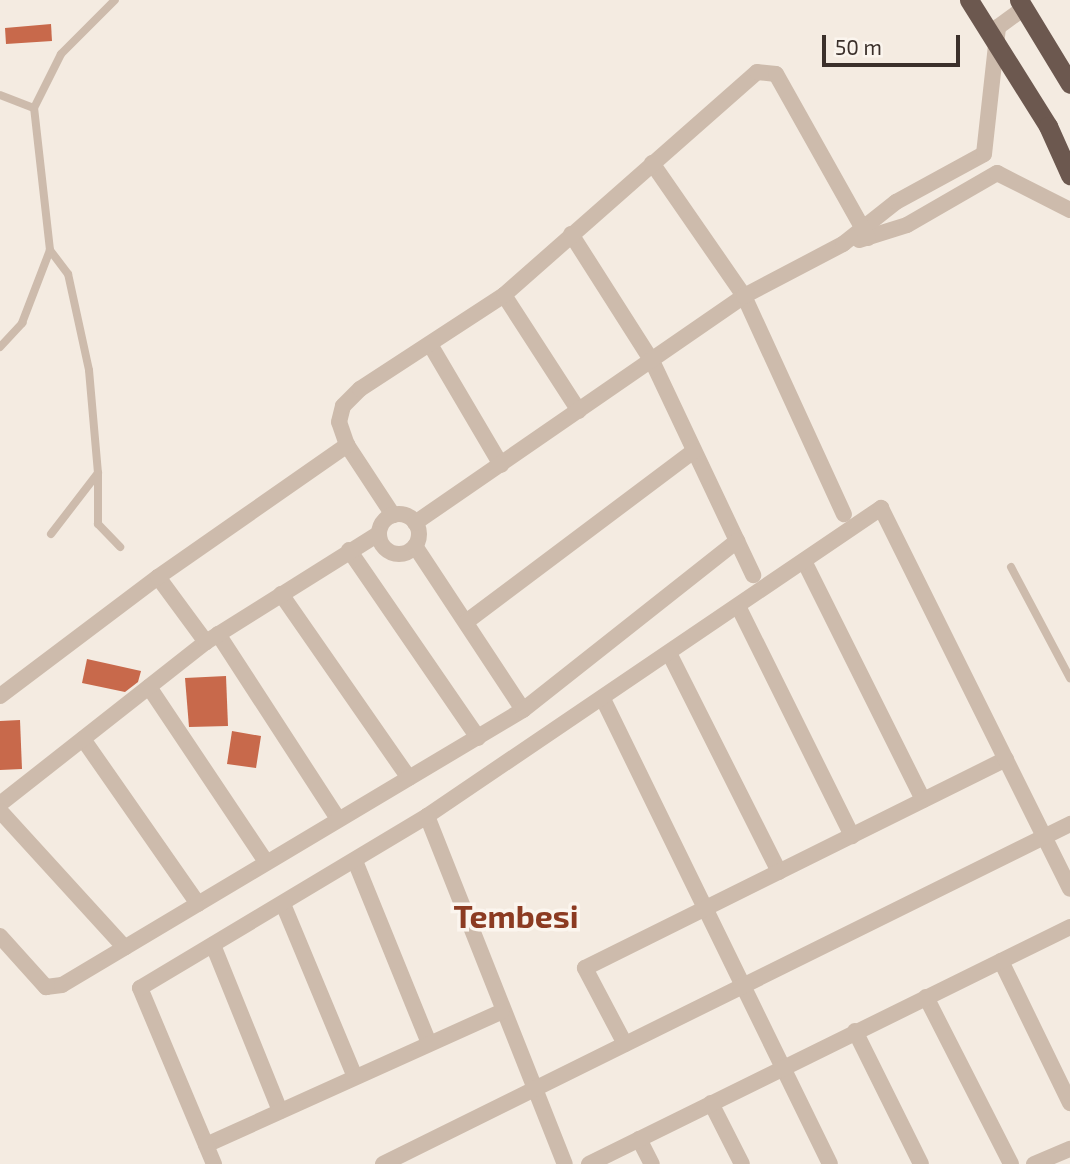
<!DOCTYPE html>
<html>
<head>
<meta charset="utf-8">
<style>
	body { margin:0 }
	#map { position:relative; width:1070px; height:1164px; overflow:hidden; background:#f4ebe1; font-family:"Exo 2",sans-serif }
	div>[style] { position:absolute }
	.building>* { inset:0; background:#c8694b }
	.service>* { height:8px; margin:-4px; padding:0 4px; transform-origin:4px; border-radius:4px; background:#cdbbac }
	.minor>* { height:16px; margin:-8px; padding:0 8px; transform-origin:8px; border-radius:8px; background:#cdbbac }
	.minor>.ring { margin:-8px; padding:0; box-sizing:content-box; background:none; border:16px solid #cdbbac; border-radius:50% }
	.trunk>* { height:19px; margin:-9.5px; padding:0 9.5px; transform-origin:9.5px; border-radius:9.5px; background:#6c584f }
	span { translate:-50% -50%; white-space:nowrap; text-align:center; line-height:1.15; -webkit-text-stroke:7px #fbf5ee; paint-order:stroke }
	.district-label { font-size:32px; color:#8c3b22; font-weight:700 }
	.scale { position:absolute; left:822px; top:35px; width:138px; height:32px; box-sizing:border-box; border:4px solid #3b302b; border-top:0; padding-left:9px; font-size:21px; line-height:24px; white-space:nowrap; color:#3b302b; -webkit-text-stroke:5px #fbf5ee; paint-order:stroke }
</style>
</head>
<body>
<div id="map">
	<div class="building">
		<div style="clip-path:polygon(51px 24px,52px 41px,6px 44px,5px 28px)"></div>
		<div style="clip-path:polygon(87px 659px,141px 671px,138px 682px,125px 692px,82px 683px)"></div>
		<div style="clip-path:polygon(226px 676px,228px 726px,189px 727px,185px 678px)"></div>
		<div style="clip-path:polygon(20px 720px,22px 769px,0 770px,0 721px)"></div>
		<div style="clip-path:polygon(232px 731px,261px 736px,256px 768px,227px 764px)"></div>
	</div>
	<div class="service">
		<div style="left:0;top:95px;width:36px;rotate:21deg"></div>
		<div style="left:0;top:347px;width:33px;rotate:-47deg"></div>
		<div style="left:22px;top:323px;width:78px;rotate:-69deg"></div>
		<div style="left:98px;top:473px;width:51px;rotate:90deg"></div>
		<div style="left:98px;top:524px;width:32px;rotate:46deg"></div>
		<div style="left:51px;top:534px;width:77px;rotate:-52.4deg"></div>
		<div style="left:98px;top:473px;width:103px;rotate:-95deg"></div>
		<div style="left:89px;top:370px;width:98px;rotate:-102.3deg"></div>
		<div style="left:68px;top:274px;width:30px;rotate:-127deg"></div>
		<div style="left:50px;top:250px;width:143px;rotate:-96.4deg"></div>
		<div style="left:34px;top:108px;width:60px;rotate:-63.4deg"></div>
		<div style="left:61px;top:54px;width:76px;rotate:-45deg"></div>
		<div style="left:1011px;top:567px;width:126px;rotate:62deg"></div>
	</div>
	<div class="minor">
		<div style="left:652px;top:163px;width:162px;rotate:55.3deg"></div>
		<div style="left:744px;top:296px;width:240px;rotate:65.4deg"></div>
		<div style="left:571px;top:234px;width:151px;rotate:57.5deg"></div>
		<div style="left:652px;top:361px;width:237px;rotate:64.7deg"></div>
		<div style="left:859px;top:240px;width:50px;rotate:-17.4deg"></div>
		<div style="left:907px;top:225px;width:104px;rotate:-30deg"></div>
		<div style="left:997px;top:173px;width:82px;rotate:26.9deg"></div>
		<div style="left:504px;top:295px;width:138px;rotate:57.1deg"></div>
		<div style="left:431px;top:346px;width:138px;rotate:59.5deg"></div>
		<div style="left:347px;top:445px;width:84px;rotate:56.7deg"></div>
		<div class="ring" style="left:379px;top:514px;width:24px;height:24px"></div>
		<div style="left:415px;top:523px;width:400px;rotate:-34.6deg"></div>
		<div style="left:744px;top:296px;width:112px;rotate:-27.7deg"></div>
		<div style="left:843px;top:244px;width:68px;rotate:-38.4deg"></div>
		<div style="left:896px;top:202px;width:100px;rotate:-28.6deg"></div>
		<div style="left:984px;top:154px;width:128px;rotate:-83.7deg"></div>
		<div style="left:998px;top:27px;width:32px;rotate:-36deg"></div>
		<div style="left:415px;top:546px;width:196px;rotate:56.6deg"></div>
		<div style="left:349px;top:550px;width:228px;rotate:55.5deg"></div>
		<div style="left:804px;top:561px;width:267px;rotate:63.5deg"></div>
		<div style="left:158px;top:577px;width:81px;rotate:53.6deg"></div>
		<div style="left:281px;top:594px;width:224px;rotate:55.2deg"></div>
		<div style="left:738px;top:606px;width:257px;rotate:63.6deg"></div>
		<div style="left:466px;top:622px;width:285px;rotate:-36.9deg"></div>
		<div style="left:218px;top:634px;width:221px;rotate:57deg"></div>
		<div style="left:669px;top:653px;width:245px;rotate:63.3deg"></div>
		<div style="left:149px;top:687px;width:211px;rotate:56.2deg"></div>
		<div style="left:0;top:696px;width:198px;rotate:-37deg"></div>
		<div style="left:158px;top:577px;width:231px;rotate:-34.9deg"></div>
		<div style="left:347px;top:445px;width:24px;rotate:-109deg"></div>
		<div style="left:339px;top:422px;width:16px;rotate:-76deg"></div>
		<div style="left:343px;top:406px;width:24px;rotate:-45deg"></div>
		<div style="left:360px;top:389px;width:172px;rotate:-33.1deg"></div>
		<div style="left:504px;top:295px;width:337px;rotate:-41.4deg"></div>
		<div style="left:757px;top:72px;width:19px;rotate:6deg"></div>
		<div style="left:776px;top:74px;width:188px;rotate:60.7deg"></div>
		<div style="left:603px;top:699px;width:517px;rotate:63.98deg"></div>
		<div style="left:83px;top:739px;width:201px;rotate:55.1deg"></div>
		<div style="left:0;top:804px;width:262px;rotate:-38.2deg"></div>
		<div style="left:206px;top:642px;width:203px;rotate:-32.1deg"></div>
		<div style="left:0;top:811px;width:185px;rotate:47.6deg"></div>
		<div style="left:427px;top:816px;width:374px;rotate:68.4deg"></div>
		<div style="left:355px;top:861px;width:196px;rotate:67.9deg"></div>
		<div style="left:283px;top:904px;width:187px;rotate:67.4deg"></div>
		<div style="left:0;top:936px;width:69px;rotate:48deg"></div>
		<div style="left:46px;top:987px;width:16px;rotate:-7deg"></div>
		<div style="left:62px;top:985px;width:537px;rotate:-30.82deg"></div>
		<div style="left:523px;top:710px;width:273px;rotate:-38.3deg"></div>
		<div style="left:213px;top:945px;width:179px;rotate:68deg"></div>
		<div style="left:1001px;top:961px;width:158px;rotate:64.1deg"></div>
		<div style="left:926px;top:997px;width:187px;rotate:63deg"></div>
		<div style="left:855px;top:1031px;width:148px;rotate:63.6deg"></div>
		<div style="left:625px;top:1044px;width:86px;rotate:-117.8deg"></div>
		<div style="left:585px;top:968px;width:470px;rotate:-26.4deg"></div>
		<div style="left:711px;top:1103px;width:68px;rotate:63.1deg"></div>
		<div style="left:639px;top:1139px;width:28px;rotate:63deg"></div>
		<div style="left:206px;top:1145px;width:324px;rotate:-24.3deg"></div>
		<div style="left:214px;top:1164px;width:191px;rotate:-112.8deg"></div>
		<div style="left:140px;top:988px;width:335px;rotate:-30.9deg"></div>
		<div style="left:427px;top:816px;width:549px;rotate:-34.15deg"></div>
		<div style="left:881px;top:508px;width:425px;rotate:63.6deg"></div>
		<div style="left:383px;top:1164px;width:767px;rotate:-26.33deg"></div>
		<div style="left:589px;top:1164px;width:536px;rotate:-26.23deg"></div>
		<div style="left:1034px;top:1164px;width:39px;rotate:-23deg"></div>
	</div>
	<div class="trunk">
		<div style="left:969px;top:0;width:149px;rotate:57.9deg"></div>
		<div style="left:1048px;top:126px;width:54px;rotate:65.8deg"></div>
		<div style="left:1019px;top:0;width:98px;rotate:58.7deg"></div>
	</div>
	<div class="district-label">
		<span style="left:516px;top:915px">Tembesi</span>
	</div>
	<div class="scale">50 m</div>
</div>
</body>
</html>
